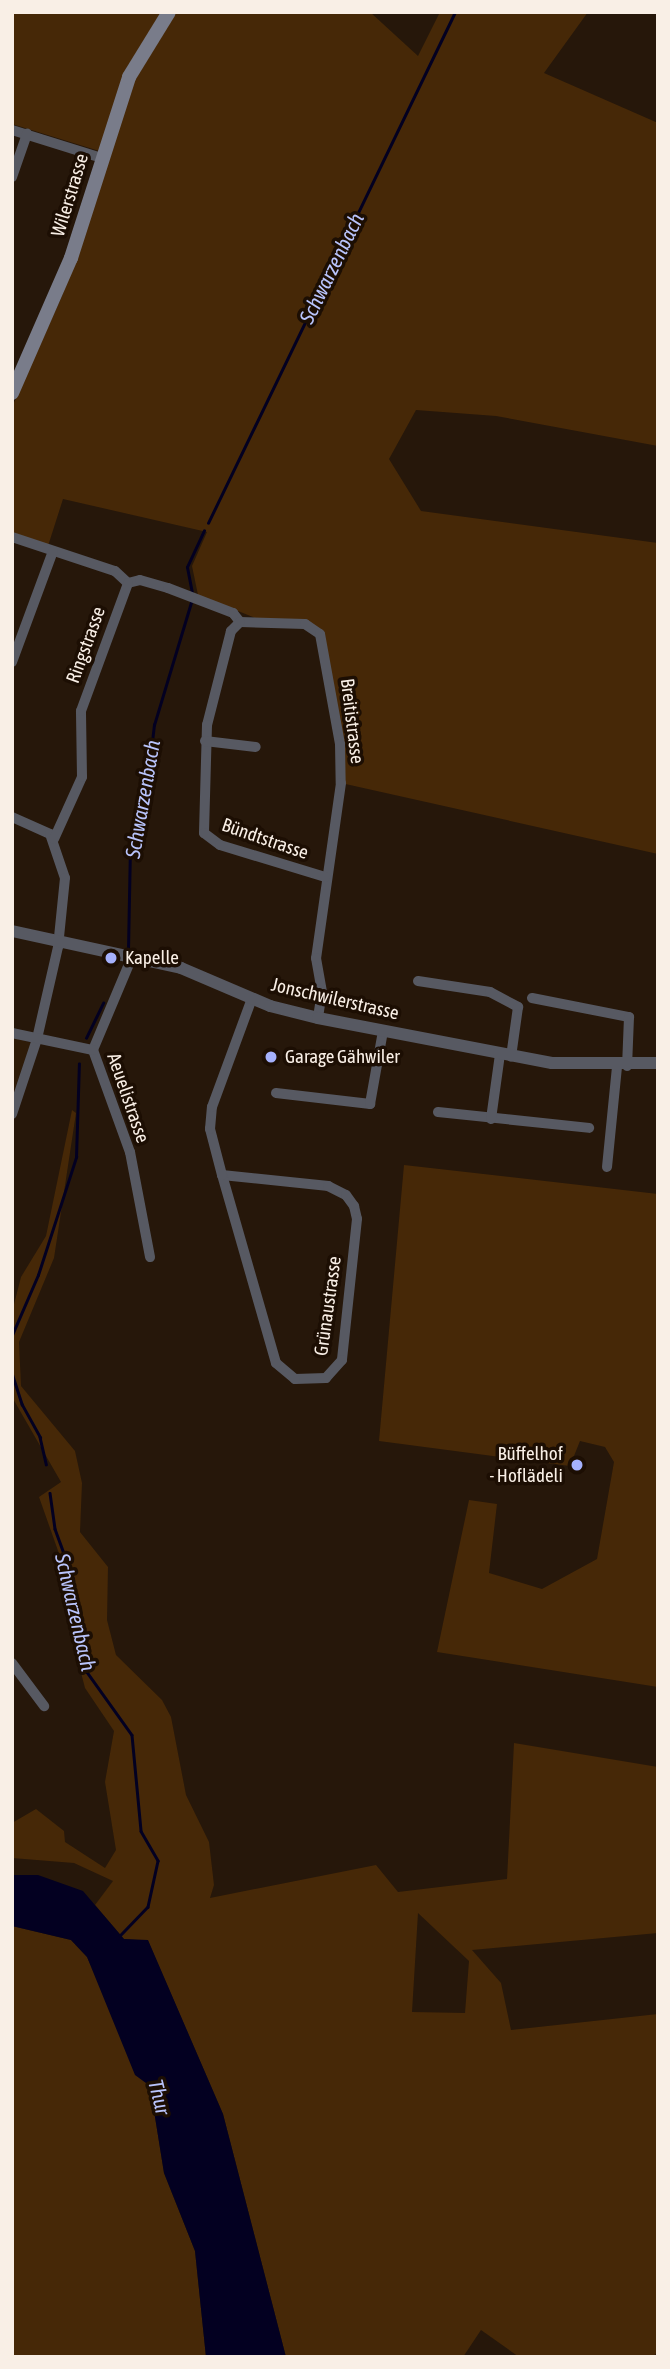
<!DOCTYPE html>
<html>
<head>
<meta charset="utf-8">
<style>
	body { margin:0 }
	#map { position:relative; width:670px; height:2369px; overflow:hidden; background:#26170a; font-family:"Asap Condensed",sans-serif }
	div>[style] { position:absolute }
	.built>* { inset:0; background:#2e1b08 }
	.green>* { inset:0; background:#462807 }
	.water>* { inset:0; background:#030021 }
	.stream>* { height:2.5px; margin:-1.25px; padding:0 1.25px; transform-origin:1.25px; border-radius:1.25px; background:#030021 }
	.minor>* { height:10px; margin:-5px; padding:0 5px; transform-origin:5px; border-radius:5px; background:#575962 }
	.tertiary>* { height:12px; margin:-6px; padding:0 6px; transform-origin:6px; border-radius:6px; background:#575962 }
	.secondary>* { height:14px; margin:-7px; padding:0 7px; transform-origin:7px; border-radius:7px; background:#797c8a }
	.dots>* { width:19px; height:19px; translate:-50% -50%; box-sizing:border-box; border:4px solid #1c0e03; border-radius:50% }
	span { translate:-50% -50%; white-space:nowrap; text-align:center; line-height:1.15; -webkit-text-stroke:7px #1c0e03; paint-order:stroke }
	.street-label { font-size:19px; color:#f9efe6 }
	.poi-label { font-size:19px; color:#f9efe6 }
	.left { translate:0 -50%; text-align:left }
	.right { translate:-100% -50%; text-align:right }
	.water-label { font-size:21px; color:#b9c4fc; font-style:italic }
	.frame { position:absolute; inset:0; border:14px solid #f9efe6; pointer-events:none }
</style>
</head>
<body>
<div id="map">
	<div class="built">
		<div style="clip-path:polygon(12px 1037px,31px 1043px,12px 1097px)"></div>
	</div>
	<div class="green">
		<div style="clip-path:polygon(12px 12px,370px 12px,418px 56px,440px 12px,588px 12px,544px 73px,658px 123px,658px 446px,496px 416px,416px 410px,389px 459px,421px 511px,658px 543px,658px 854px,341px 783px,340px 744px,317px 630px,270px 624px,198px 595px,192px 566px,207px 532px,63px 499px,48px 546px,12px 534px,12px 407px,62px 296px,109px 154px,12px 124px)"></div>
		<div style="clip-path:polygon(evenodd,72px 1110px,76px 1113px,54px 1258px,19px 1342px,21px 1386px,75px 1451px,82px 1483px,80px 1532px,108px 1567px,107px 1620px,116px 1655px,162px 1700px,171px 1717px,186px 1795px,209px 1842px,214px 1885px,210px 1898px,376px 1865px,398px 1892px,507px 1879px,514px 1743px,658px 1767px,658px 1933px,472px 1950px,501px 1983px,511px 2030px,658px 2014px,658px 2352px,652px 2357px,519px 2357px,481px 2330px,463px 2357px,286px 2357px,223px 2114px,148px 1941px,124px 1939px,95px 1905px,113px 1881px,74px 1863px,12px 1858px,12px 1823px,36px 1809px,64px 1831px,65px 1842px,105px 1868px,116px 1850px,105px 1782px,114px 1731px,85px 1688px,65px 1611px,62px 1562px,39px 1497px,61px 1482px,12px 1397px,12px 1312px,21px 1277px,46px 1236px,72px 1110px,418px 1913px,469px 1961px,465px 2013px,412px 2012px,418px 1913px)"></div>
		<div style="clip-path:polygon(404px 1165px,658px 1194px,658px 1687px,437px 1652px,469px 1500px,497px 1504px,489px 1573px,542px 1589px,597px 1559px,614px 1462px,605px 1447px,580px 1441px,570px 1466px,379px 1441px)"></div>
		<div style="clip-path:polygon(12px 1926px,71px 1940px,87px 1957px,150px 2086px,164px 2173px,195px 2251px,206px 2357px,12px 2357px)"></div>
	</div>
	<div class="water">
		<div style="clip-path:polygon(12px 1875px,38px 1875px,83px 1891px,124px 1939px,148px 1940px,223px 2114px,286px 2357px,206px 2357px,195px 2251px,164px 2173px,150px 2086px,135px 2075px,87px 1957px,71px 1940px,12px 1926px)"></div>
	</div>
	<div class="stream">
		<div style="left:208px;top:523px;width:568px;rotate:-64.2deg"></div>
		<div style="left:192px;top:593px;width:26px;rotate:-101deg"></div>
		<div style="left:187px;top:567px;width:40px;rotate:-65deg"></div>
		<div style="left:128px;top:950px;width:100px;rotate:-88.9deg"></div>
		<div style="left:130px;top:850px;width:35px;rotate:-68deg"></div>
		<div style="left:143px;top:817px;width:93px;rotate:-83.2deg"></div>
		<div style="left:154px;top:725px;width:132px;rotate:-73.2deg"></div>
		<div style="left:86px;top:1038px;width:39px;rotate:-64deg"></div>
		<div style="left:12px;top:1335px;width:65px;rotate:-66.6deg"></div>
		<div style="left:38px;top:1275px;width:124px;rotate:-72.1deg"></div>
		<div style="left:76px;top:1157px;width:93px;rotate:-88.2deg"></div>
		<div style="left:12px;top:1373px;width:33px;rotate:72deg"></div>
		<div style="left:22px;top:1404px;width:38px;rotate:61deg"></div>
		<div style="left:40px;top:1437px;width:28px;rotate:77deg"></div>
		<div style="left:50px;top:1493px;width:36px;rotate:82deg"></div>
		<div style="left:55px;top:1529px;width:52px;rotate:69.8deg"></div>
		<div style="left:73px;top:1578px;width:95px;rotate:81.5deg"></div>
		<div style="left:87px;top:1672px;width:77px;rotate:54.5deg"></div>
		<div style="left:132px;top:1735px;width:96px;rotate:84.6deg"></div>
		<div style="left:141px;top:1831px;width:34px;rotate:60deg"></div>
		<div style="left:158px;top:1861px;width:47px;rotate:102.3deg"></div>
		<div style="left:148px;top:1907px;width:40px;rotate:134deg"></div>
	</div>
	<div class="minor">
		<div style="left:12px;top:130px;width:94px;rotate:17.3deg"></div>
		<div style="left:12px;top:177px;width:46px;rotate:-70.8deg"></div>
		<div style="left:12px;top:537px;width:108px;rotate:18.3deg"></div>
		<div style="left:115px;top:571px;width:18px;rotate:43deg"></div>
		<div style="left:128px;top:583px;width:12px;rotate:-14deg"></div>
		<div style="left:140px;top:580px;width:29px;rotate:16deg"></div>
		<div style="left:168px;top:588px;width:70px;rotate:21deg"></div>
		<div style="left:233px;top:613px;width:11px;rotate:52deg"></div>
		<div style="left:240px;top:622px;width:65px;rotate:1.8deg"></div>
		<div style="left:305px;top:624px;width:18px;rotate:34deg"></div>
		<div style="left:320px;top:634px;width:112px;rotate:79.7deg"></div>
		<div style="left:340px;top:744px;width:39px;rotate:89deg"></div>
		<div style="left:341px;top:783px;width:177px;rotate:98.1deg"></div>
		<div style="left:316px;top:958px;width:35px;rotate:80deg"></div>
		<div style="left:322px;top:992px;width:26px;rotate:99deg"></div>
		<div style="left:240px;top:622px;width:13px;rotate:135deg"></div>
		<div style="left:231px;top:631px;width:97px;rotate:104.3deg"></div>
		<div style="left:207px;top:725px;width:108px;rotate:91.6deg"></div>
		<div style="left:204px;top:833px;width:20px;rotate:37deg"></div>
		<div style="left:220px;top:845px;width:110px;rotate:16.9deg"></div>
		<div style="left:12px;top:662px;width:118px;rotate:-69.7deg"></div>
		<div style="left:205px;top:741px;width:51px;rotate:6.7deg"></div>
		<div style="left:12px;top:817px;width:42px;rotate:24.1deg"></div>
		<div style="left:50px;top:834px;width:46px;rotate:71.2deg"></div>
		<div style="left:65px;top:878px;width:69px;rotate:95.8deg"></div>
		<div style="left:58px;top:947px;width:94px;rotate:102.9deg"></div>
		<div style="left:37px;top:1039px;width:79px;rotate:108.4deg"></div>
		<div style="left:54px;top:839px;width:68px;rotate:-65.7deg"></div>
		<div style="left:82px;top:777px;width:66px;rotate:-90.9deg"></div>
		<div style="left:81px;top:711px;width:136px;rotate:-69.8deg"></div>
		<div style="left:132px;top:957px;width:101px;rotate:112.8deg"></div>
		<div style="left:93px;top:1050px;width:109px;rotate:70.1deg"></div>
		<div style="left:130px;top:1152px;width:107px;rotate:79.2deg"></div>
		<div style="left:418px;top:981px;width:73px;rotate:8.7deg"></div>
		<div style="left:490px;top:992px;width:32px;rotate:28deg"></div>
		<div style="left:518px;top:1007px;width:50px;rotate:98deg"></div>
		<div style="left:532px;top:998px;width:99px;rotate:11.1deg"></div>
		<div style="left:629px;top:1017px;width:49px;rotate:92.3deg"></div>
		<div style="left:12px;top:1033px;width:83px;rotate:11.9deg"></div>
		<div style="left:276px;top:1093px;width:95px;rotate:6.7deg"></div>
		<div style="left:370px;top:1104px;width:74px;rotate:-79.9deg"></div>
		<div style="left:438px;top:1112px;width:152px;rotate:6deg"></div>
		<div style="left:491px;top:1119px;width:66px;rotate:-82.1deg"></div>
		<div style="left:607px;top:1167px;width:101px;rotate:-84.3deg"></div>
		<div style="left:222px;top:1175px;width:107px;rotate:5.9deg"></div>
		<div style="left:328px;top:1186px;width:20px;rotate:27deg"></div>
		<div style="left:346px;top:1195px;width:14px;rotate:54deg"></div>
		<div style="left:354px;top:1206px;width:13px;rotate:77deg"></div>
		<div style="left:357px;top:1219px;width:142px;rotate:96.1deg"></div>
		<div style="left:342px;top:1360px;width:24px;rotate:132deg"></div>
		<div style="left:326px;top:1378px;width:31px;rotate:178deg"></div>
		<div style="left:295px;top:1379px;width:25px;rotate:-140deg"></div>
		<div style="left:276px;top:1363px;width:196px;rotate:-106deg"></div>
		<div style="left:222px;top:1175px;width:48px;rotate:-104.6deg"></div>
		<div style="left:210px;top:1129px;width:22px;rotate:-85deg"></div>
		<div style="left:212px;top:1107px;width:116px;rotate:-69.8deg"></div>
		<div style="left:12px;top:1663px;width:54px;rotate:53.3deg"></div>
	</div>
	<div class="tertiary">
		<div style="left:12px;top:931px;width:173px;rotate:12.3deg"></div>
		<div style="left:181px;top:968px;width:97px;rotate:23.1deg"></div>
		<div style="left:270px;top:1006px;width:49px;rotate:14deg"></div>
		<div style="left:318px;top:1018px;width:238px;rotate:10.9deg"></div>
		<div style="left:552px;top:1063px;width:106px"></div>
	</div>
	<div class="secondary">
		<div style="left:12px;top:393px;width:147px;rotate:-66.4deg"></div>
		<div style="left:71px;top:258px;width:190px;rotate:-72.2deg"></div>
		<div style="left:129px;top:77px;width:76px;rotate:-58.4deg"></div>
	</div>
	<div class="dots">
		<div style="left:111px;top:958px;background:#a5b1fc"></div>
		<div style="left:271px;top:1057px;background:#a5b1fc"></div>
		<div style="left:577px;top:1465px;background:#a5b1fc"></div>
	</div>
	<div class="street-label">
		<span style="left:70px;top:195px;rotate:-73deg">Wilerstrasse</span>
		<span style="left:86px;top:645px;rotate:-70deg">Ringstrasse</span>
		<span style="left:352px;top:721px;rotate:83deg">Breitistrasse</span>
		<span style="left:265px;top:839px;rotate:19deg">Bündtstrasse</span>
		<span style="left:335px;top:999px;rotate:13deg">Jonschwilerstrasse</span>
		<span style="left:128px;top:1098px;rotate:71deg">Aeuelistrasse</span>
		<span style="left:328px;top:1306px;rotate:-82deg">Grünaustrasse</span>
	</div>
	<div class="poi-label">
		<span class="left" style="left:125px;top:958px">Kapelle</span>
		<span class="left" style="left:285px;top:1057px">Garage Gähwiler</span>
		<span class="right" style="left:563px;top:1465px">Büffelhof<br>- Hoflädeli</span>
	</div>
	<div class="water-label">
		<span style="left:331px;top:268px;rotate:-64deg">Schwarzenbach</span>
		<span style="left:142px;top:799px;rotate:-80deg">Schwarzenbach</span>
		<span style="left:76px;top:1612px;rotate:77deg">Schwarzenbach</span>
		<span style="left:160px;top:2097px;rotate:76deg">Thur</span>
	</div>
	<div class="frame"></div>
</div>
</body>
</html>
